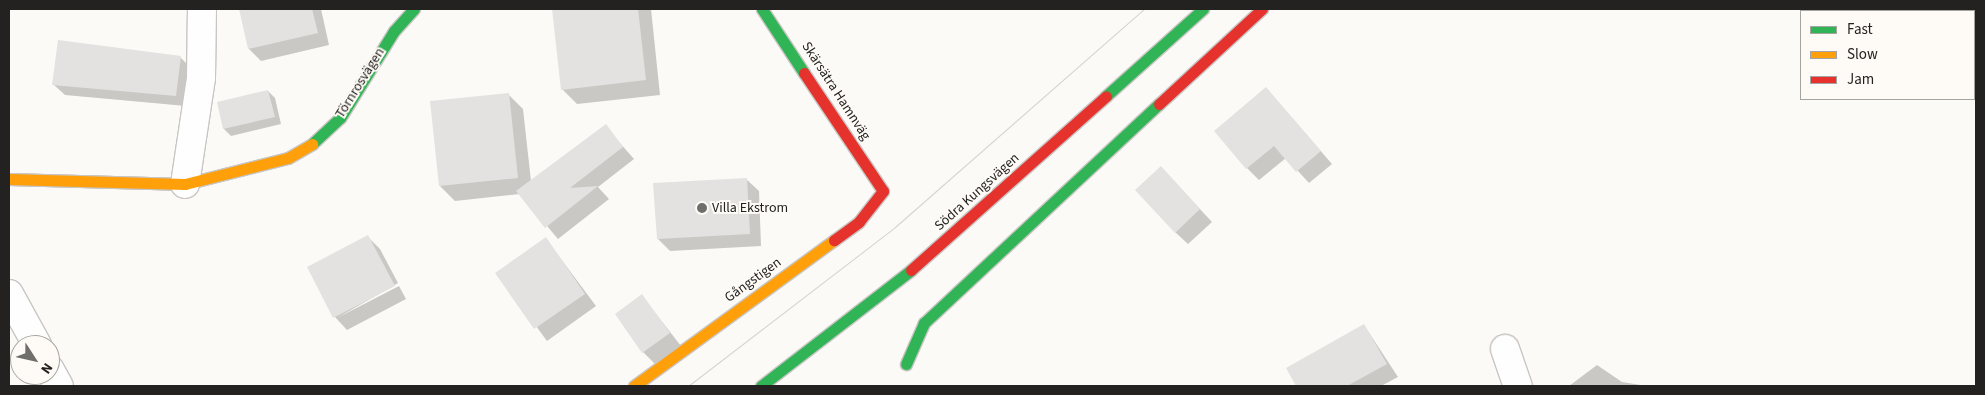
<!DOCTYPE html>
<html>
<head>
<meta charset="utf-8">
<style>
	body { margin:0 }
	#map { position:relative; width:1985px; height:395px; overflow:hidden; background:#fcfaf7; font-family:"Source Sans 3",sans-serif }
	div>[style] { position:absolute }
	.shadow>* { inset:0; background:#0003 }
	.building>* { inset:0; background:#e3e2e1 }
	.roads { filter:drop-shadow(1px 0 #c8c6c4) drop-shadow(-1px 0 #c8c6c4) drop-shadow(0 1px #c8c6c4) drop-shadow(0 -1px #c8c6c4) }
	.street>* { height:28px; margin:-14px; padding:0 14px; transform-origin:14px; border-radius:14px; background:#fffefe }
	.fast>* { height:11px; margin:-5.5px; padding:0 5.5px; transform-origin:5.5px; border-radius:5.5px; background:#30b455 }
	.slow>* { height:11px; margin:-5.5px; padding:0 5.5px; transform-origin:5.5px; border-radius:5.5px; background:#ff9f0a }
	.jam>* { height:11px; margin:-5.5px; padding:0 5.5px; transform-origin:5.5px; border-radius:5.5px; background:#e5322d }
	.tram>* { height:1px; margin:-0.5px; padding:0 0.5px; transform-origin:0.5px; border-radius:0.5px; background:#d3d3d2 }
	.dots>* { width:14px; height:14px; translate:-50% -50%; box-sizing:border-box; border:2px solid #fefaf5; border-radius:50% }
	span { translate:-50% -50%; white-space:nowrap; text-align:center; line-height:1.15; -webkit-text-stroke:4px #fefaf5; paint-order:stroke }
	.street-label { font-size:14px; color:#232220 }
	.poi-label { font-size:14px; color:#232220 }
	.left { translate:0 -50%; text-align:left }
	.frame { position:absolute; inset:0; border:10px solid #232220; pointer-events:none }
	.legend { position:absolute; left:1800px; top:10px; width:175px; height:90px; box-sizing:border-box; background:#fefaf5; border:1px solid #a6a4a0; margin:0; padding:6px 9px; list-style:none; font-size:15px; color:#232220 }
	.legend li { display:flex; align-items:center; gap:10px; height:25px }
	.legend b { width:25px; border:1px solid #a6a4a0 }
	.north { position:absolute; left:10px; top:335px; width:50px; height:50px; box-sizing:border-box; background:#fefaf5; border:1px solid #a6a4a0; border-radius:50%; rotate:125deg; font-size:14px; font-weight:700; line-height:20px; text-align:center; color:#232220 }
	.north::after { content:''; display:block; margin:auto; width:18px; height:22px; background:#6f6e6b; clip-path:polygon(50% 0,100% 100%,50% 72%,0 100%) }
</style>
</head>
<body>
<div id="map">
	<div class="shadow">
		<div style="clip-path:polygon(240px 9px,321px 9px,329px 45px,261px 61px,249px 49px)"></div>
		<div style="clip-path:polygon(553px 9px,651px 9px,660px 95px,577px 104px,562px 89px)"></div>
		<div style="clip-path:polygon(180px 57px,191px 68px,186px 106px,65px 95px,54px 85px)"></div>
		<div style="clip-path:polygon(1266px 88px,1332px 164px,1309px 183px,1286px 158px,1259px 180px,1247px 168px)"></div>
		<div style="clip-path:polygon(268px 91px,275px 98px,281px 124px,231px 136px,224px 129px,218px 103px)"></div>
		<div style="clip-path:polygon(508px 94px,523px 109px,531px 181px,605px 126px,634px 159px,598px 187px,609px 199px,558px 239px,520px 194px,455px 201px,440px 186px)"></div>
		<div style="clip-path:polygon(746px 179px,759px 191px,761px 246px,670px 251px,658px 239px)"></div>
		<div style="clip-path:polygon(1173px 180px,1212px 222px,1188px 244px,1175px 232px)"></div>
		<div style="clip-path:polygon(368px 237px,380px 249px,398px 283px,337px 318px,399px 286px,406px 299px,347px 330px,335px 317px,308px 267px)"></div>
		<div style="clip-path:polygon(546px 239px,596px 306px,547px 341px,497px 273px)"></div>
		<div style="clip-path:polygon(642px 296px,681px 346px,655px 364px,643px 352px)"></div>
		<div style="clip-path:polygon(1364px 325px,1398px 377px,1381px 386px,1298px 386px,1288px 368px)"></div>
		<div style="clip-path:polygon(1597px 365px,1622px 382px,1647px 386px,1569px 386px)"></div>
	</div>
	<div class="building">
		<div style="clip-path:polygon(239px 9px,312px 9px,318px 33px,248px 49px)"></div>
		<div style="clip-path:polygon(552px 9px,638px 9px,646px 80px,561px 90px)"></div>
		<div style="clip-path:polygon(58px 40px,181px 56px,176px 96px,52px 85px)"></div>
		<div style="clip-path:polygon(1266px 87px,1321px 151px,1296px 172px,1274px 146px,1246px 169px,1214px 131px)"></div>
		<div style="clip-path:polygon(268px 90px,275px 117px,223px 129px,217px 102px)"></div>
		<div style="clip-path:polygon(509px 93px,518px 178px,439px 186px,430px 101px)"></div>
		<div style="clip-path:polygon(606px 124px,623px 147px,570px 188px,598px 186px,545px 228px,516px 191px)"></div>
		<div style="clip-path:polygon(1161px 166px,1200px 209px,1175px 233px,1135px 190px)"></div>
		<div style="clip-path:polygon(747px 178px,750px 234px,657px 239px,653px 183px)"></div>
		<div style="clip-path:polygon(368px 235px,395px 286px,333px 318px,307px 267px)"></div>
		<div style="clip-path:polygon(546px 237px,585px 294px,534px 329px,495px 273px)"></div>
		<div style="clip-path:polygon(642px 294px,670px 333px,642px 353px,615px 314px)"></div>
		<div style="clip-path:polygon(1364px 324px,1387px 364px,1347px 386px,1296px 386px,1286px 368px)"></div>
	</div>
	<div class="roads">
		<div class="street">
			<div style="left:185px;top:184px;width:107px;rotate:-81.4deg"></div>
			<div style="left:201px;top:78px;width:69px;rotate:-89.2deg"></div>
			<div style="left:9px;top:294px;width:58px;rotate:61.2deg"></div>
			<div style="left:1505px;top:349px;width:39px;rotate:71deg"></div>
			<div style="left:50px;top:370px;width:18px;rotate:61deg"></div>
		</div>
		<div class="fast">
			<div style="left:762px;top:9px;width:77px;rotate:56.7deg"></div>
			<div style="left:1106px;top:96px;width:130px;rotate:-41.9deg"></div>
			<div style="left:312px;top:144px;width:38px;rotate:-43deg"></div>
			<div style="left:340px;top:118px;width:102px;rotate:-58.2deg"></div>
			<div style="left:394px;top:31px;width:30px;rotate:-48deg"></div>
			<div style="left:906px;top:364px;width:45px;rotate:-66.3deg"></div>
			<div style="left:924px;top:323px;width:321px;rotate:-43deg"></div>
			<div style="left:761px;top:386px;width:190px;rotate:-37.7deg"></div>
		</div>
		<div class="slow">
			<div style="left:9px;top:179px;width:176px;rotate:1.6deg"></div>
			<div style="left:185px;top:184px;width:106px;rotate:-14.2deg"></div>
			<div style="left:288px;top:158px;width:28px;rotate:-30deg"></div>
			<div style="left:634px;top:386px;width:248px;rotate:-36.1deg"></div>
		</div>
		<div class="jam">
			<div style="left:804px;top:73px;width:142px;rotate:56.2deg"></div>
			<div style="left:883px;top:191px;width:39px;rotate:128deg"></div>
			<div style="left:859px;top:222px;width:31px;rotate:144deg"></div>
			<div style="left:1159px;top:104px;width:140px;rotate:-42.7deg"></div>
			<div style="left:911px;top:270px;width:261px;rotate:-41.7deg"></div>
		</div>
	</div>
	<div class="tram">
		<div style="left:688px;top:386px;width:261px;rotate:-37.5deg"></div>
		<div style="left:895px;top:227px;width:331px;rotate:-41.2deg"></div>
	</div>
	<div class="dots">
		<div style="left:702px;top:208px;background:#6f6e6b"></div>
	</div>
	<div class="street-label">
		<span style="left:360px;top:83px;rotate:-58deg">Törnrosvägen</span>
		<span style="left:836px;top:91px;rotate:57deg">Skärsätra Hamnväg</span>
		<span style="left:977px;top:192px;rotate:-42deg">Södra Kungsvägen</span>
		<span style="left:753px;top:280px;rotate:-36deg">Gångstigen</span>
	</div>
	<div class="poi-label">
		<span class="left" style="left:712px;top:208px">Villa Ekstrom</span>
	</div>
	<div class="frame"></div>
	<ul class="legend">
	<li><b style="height:6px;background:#30b455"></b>Fast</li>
	<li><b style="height:6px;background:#ff9f0a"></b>Slow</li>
	<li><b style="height:6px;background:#e5322d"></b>Jam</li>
	</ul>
	<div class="north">N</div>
</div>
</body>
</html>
